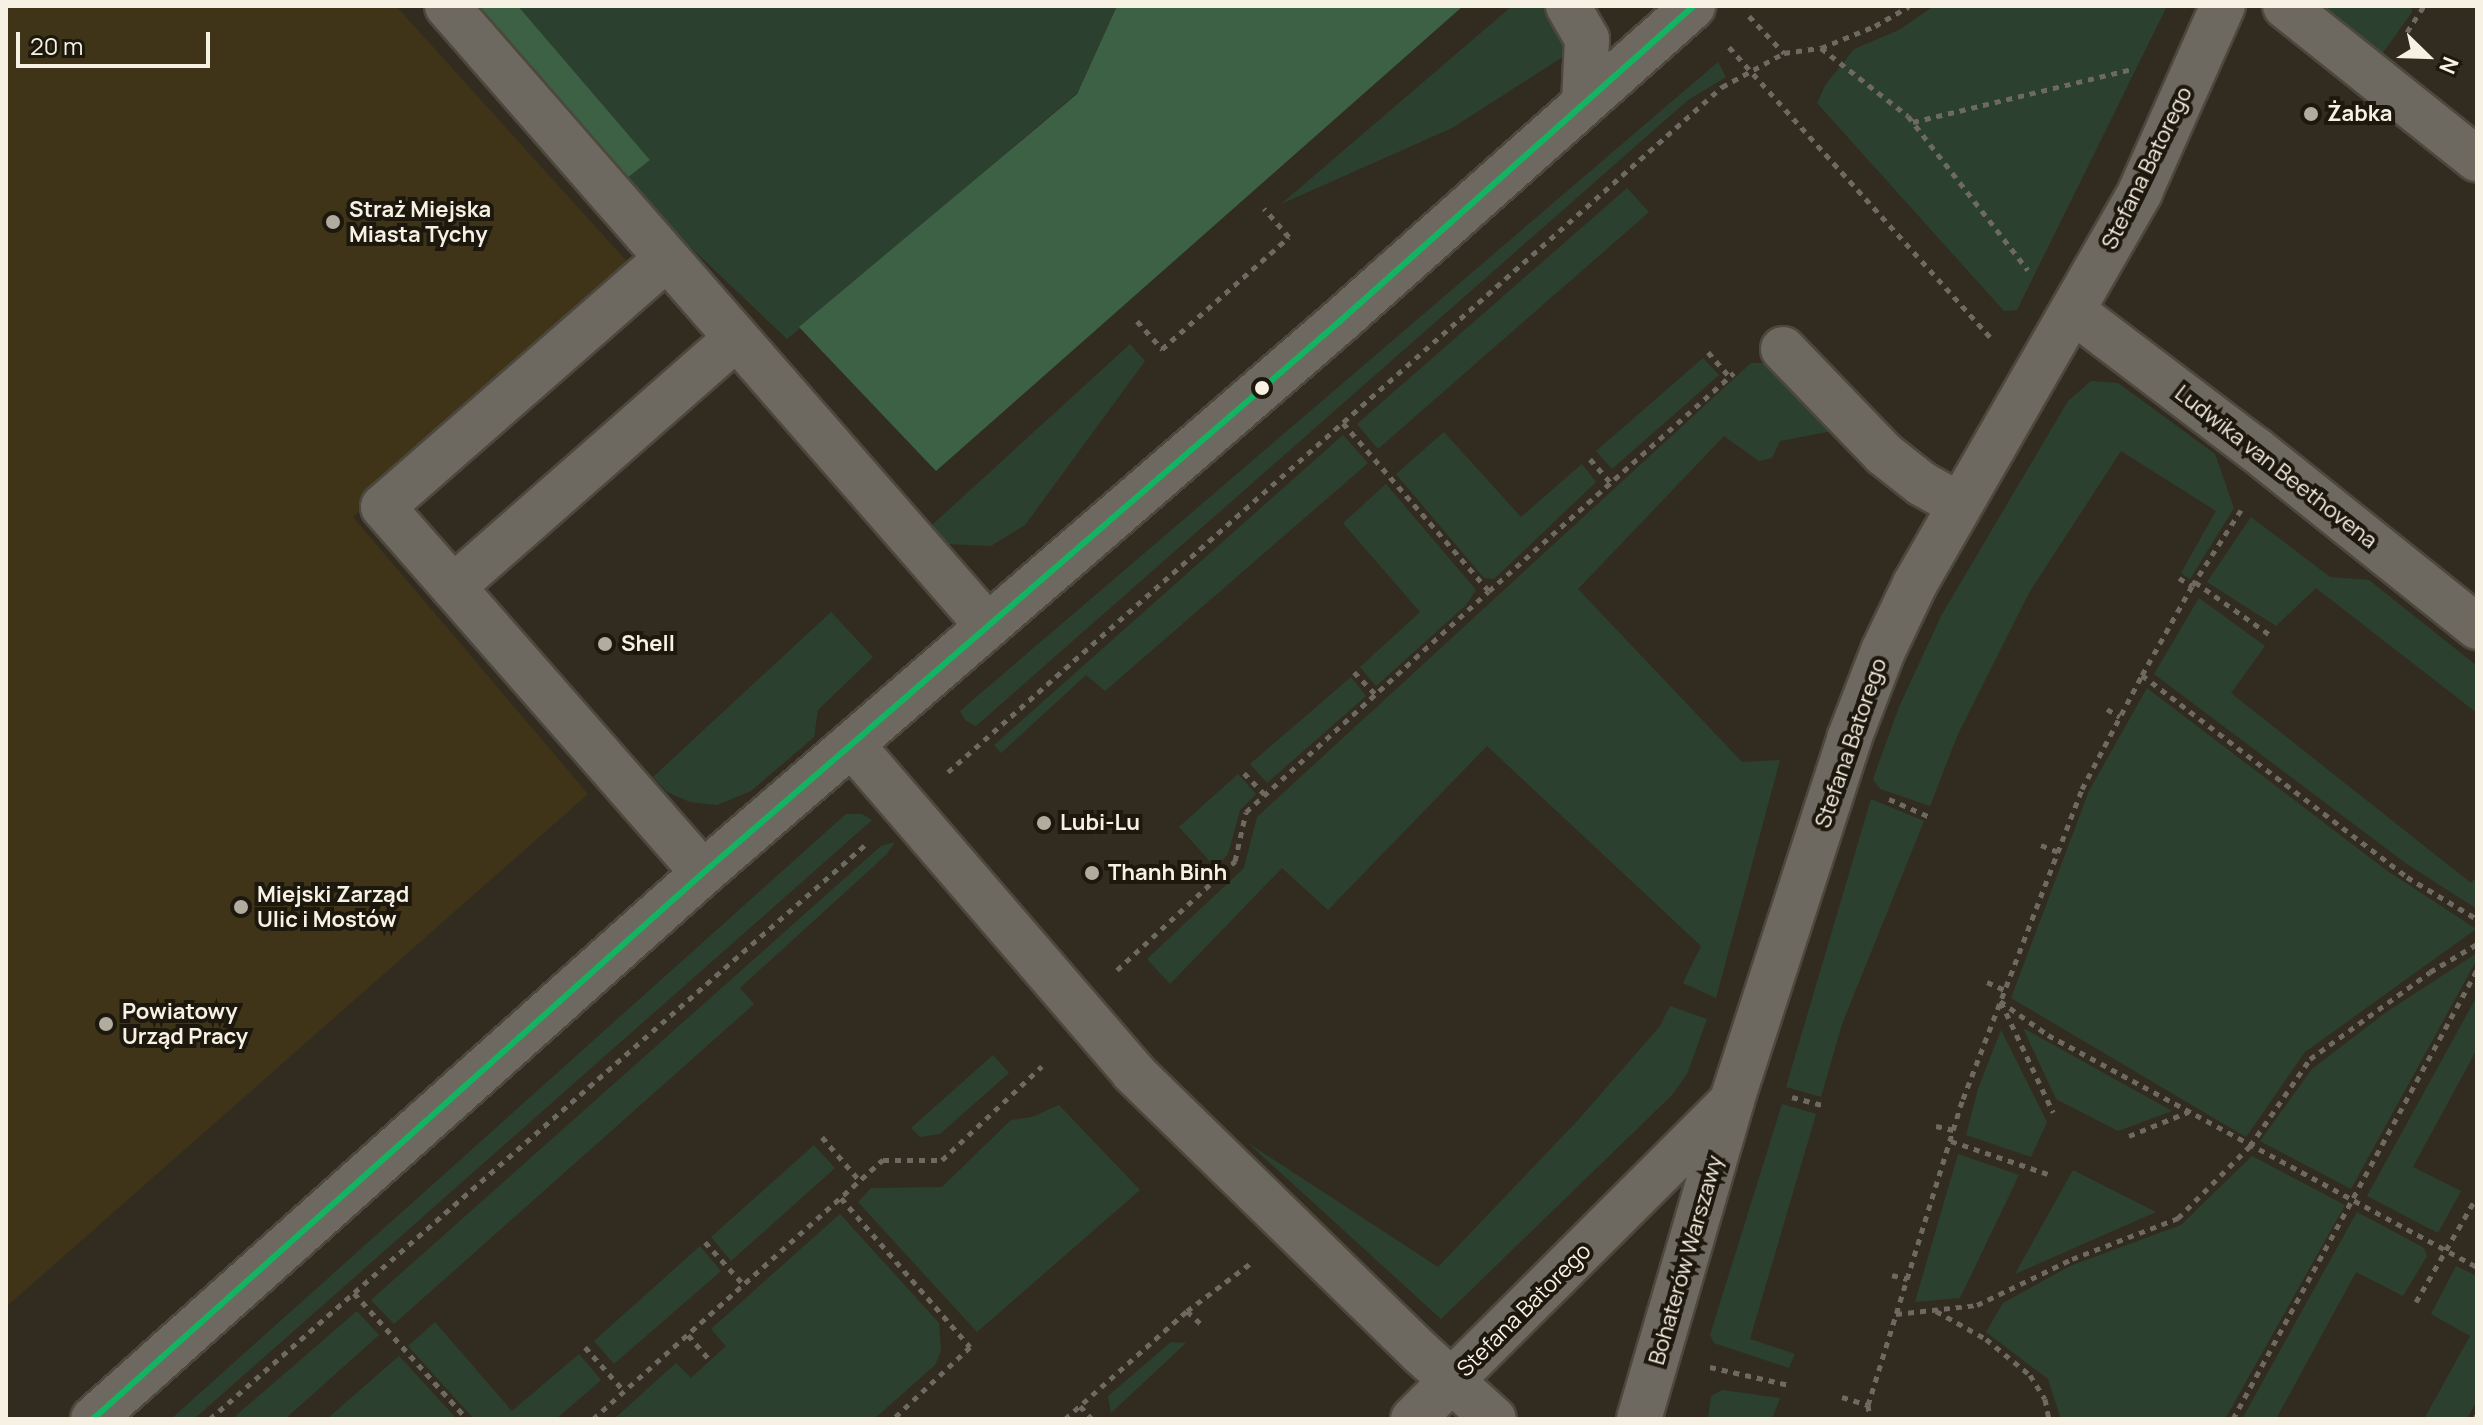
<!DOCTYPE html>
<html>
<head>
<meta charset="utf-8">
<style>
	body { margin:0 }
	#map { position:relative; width:2483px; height:1425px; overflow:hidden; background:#322c20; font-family:Manrope,sans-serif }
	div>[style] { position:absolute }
	.built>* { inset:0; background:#3f3418 }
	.green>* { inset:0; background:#2c4030 }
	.forest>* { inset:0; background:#3c6144 }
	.path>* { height:5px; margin-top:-2.5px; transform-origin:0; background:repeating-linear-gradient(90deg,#6e6a61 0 6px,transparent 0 12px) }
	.roads { filter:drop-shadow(2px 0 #4d483e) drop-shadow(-2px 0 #4d483e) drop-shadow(0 2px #4d483e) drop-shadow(0 -2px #4d483e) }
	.minor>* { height:44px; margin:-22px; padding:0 22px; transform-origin:22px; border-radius:22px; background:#6e6960 }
	.bus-1>* { height:6px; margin:-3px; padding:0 3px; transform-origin:3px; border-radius:3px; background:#13b361 }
	.dots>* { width:22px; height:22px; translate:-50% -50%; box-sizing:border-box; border:4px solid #1c180e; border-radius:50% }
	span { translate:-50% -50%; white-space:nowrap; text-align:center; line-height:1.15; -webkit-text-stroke:8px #1c180e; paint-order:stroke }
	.poi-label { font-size:22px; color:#f7f1e3; font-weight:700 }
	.left { translate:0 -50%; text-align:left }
	.street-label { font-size:22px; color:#f7f1e3 }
	.frame { position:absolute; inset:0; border:8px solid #f7f1e3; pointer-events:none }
	.north { position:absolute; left:2387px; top:16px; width:80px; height:80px; -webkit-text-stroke:6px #1c180e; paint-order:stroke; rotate:113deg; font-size:22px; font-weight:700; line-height:32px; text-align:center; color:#f7f1e3 }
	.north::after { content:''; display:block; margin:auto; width:28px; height:36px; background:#f7f1e3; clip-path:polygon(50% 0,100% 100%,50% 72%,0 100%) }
	.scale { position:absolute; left:16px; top:32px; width:194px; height:36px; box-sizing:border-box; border:4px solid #f7f1e3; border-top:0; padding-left:10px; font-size:24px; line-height:28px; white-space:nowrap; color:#f7f1e3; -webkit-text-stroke:6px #1c180e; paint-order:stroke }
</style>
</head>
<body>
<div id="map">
	<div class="built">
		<div style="clip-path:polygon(6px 6px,396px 6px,631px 266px,353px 517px,588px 794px,6px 1307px)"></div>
	</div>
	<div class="green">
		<div style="clip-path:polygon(518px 6px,1117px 6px,1077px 93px,787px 339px,622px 182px,650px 160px)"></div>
		<div style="clip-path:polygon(1512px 6px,1552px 6px,1560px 18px,1564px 56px,1452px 128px,1281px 204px)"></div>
		<div style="clip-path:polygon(1934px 6px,2167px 6px,2017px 310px,2004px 311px,1817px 103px,1826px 84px,1854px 49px,1899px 30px)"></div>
		<div style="clip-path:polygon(2311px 6px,2411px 6px,2412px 12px,2377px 61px)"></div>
		<div style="clip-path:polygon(1718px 62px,1726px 77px,1688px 100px,976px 726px,965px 720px,960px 711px)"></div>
		<div style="clip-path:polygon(1627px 188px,1649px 212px,1378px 449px,1357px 424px)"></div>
		<div style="clip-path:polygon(1130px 344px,1145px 361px,1025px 525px,991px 546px,948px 544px,932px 525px)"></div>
		<div style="clip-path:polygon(1703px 358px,1719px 375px,1612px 469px,1596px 451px)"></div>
		<div style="clip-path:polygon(1751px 363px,1783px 363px,1832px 431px,1780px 441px,1772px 458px,1759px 461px,1724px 436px,1578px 589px,1742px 762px,1780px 760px,1716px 998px,1683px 983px,1701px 946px,1487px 746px,1328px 910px,1282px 868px,1170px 984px,1147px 959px,1244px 868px,1257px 817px)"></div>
		<div style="clip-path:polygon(2091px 381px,2118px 383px,2215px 454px,2234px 508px,2190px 579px,2181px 573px,2216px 511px,2121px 451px,2030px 591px,1958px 734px,1930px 806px,1880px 789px,1873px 779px,1899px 707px,1941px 616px,2068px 401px)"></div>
		<div style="clip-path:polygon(1444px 432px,1521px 517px,1582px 464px,1596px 482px,1494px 579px,1484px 578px,1396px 474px)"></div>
		<div style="clip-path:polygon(1343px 435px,1368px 463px,1105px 691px,1086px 675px,1001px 753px,994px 745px)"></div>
		<div style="clip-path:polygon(1386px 484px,1476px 590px,1466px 605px,1376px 686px,1360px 667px,1420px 612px,1343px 523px)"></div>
		<div style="clip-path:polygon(2251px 517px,2330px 577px,2369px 580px,2477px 666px,2477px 713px,2316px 588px,2276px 626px,2207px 582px)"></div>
		<div style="clip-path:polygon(2199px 598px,2265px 646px,2231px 693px,2471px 883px,2477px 876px,2477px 909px,2407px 864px,2154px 674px)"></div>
		<div style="clip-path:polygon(831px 612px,873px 657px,818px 710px,814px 737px,751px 791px,717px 805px,690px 802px,667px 792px,653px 777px)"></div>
		<div style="clip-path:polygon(1351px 677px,1366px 696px,1267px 783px,1250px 764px)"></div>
		<div style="clip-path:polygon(2147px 688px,2386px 870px,2476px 929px,2305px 1052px,2246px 1137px,2011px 998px,2089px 791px)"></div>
		<div style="clip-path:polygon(1238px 774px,1256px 794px,1240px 810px,1228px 854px,1216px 868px,1179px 827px)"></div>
		<div style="clip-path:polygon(1871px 799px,1924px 821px,1842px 1024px,1821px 1097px,1786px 1087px)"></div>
		<div style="clip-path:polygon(846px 814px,862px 814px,872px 820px,194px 1419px,171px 1419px)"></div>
		<div style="clip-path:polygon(895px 842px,887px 854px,740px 988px,754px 1004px,394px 1324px,371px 1300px,881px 846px)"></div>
		<div style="clip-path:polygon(2477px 953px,2477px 959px,2351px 1189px,2260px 1141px,2312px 1069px,2385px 1013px)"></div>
		<div style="clip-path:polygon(2477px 996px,2477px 1049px,2413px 1167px,2461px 1191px,2438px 1233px,2367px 1196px)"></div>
		<div style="clip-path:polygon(1670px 1006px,1707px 1019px,1687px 1074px,1672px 1095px,1441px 1319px,1248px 1143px,1438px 1267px,1580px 1118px,1660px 1026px)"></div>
		<div style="clip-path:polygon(2023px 1028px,2041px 1038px,2172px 1111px,2118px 1131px,2056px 1099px)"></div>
		<div style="clip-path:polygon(2001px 1030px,2047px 1122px,2031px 1157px,1966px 1135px,1978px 1089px)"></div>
		<div style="clip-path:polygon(993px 1055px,1009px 1073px,940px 1134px,920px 1137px,911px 1128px)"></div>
		<div style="clip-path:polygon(1782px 1104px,1816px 1114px,1750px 1339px,1795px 1354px,1789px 1368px,1714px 1343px,1710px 1335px)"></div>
		<div style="clip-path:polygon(1059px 1105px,1140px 1190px,977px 1332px,858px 1202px,871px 1188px,942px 1187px,1011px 1120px,1032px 1117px)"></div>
		<div style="clip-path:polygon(814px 1145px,835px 1168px,731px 1261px,711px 1237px)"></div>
		<div style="clip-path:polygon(1958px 1154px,2019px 1175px,1960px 1298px,1915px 1302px)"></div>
		<div style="clip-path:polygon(2252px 1156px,2345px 1205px,2225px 1419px,2061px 1419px,2048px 1379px,1986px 1332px,2003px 1303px,2070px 1266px,2181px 1225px)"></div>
		<div style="clip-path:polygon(2073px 1170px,2156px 1212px,2015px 1274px)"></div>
		<div style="clip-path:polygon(2357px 1212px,2424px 1248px,2427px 1256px,2403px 1296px,2356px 1272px,2276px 1419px,2242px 1419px)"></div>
		<div style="clip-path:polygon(840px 1214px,939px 1323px,941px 1351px,935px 1365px,874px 1419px,614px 1419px,676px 1363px,691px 1378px,726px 1346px,711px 1329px)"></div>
		<div style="clip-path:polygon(700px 1246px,721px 1271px,614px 1364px,594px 1341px)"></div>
		<div style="clip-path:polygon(2456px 1266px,2477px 1276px,2477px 1400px,2467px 1419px,2424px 1419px,2470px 1336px,2431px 1314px)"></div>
		<div style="clip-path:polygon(357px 1311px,379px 1335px,285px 1419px,232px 1419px)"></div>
		<div style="clip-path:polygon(435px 1322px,512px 1411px,579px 1354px,601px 1380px,556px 1419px,474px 1419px,408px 1346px)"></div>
		<div style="clip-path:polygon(1171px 1342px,1186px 1343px,1111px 1413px,1108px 1396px)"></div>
		<div style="clip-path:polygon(399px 1356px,457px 1419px,327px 1419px)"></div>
		<div style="clip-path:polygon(1722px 1390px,1780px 1398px,1772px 1419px,1708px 1419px,1711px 1396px)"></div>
	</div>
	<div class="forest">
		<div style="clip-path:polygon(474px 6px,518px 6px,650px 160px,622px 182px)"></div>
		<div style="clip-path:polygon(1117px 6px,1463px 6px,936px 471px,799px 327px,1077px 94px)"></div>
	</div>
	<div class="path">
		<div style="left:1749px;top:16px;width:51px;rotate:46.6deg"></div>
		<div style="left:2407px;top:32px;width:31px;rotate:-57deg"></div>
		<div style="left:1729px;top:47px;width:390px;rotate:48deg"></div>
		<div style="left:1821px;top:48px;width:110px;rotate:38deg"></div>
		<div style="left:1908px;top:116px;width:195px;rotate:52.1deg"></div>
		<div style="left:1913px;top:122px;width:225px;rotate:-13.6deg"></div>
		<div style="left:1137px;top:321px;width:38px;rotate:48deg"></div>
		<div style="left:1162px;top:349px;width:169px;rotate:-41.4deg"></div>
		<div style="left:1289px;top:237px;width:38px;rotate:-131deg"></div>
		<div style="left:1708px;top:352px;width:33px;rotate:49deg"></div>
		<div style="left:1343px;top:423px;width:223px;rotate:49deg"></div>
		<div style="left:1489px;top:591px;width:328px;rotate:-41.7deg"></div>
		<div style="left:1590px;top:459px;width:32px;rotate:49deg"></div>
		<div style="left:2241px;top:510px;width:90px;rotate:122.8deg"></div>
		<div style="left:2192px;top:586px;width:102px;rotate:119.3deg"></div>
		<div style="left:2142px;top:675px;width:333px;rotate:37.3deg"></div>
		<div style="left:2407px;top:877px;width:82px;rotate:31deg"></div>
		<div style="left:2179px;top:578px;width:15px;rotate:32deg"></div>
		<div style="left:2195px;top:582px;width:95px;rotate:35.2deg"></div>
		<div style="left:1354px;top:672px;width:32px;rotate:46deg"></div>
		<div style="left:2107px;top:709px;width:15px;rotate:32deg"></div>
		<div style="left:948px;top:772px;width:1034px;rotate:-41.51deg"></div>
		<div style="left:1722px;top:87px;width:71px;rotate:-28.7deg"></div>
		<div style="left:1784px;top:53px;width:37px;rotate:-8deg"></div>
		<div style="left:1821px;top:48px;width:58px;rotate:-22.2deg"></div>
		<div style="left:1875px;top:26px;width:39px;rotate:-30deg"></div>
		<div style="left:1244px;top:773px;width:30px;rotate:46deg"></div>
		<div style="left:1889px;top:799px;width:43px;rotate:23.6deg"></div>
		<div style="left:2041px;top:845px;width:18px;rotate:22deg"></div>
		<div style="left:1117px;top:970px;width:161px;rotate:-42.7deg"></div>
		<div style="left:1235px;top:861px;width:50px;rotate:-77.3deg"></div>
		<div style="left:1246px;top:812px;width:328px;rotate:-42.3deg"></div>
		<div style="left:1987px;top:982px;width:20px;rotate:24deg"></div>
		<div style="left:2000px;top:1001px;width:59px;rotate:35.3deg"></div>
		<div style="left:2048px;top:1035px;width:488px;rotate:28.4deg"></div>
		<div style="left:2001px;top:1002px;width:122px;rotate:64.7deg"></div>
		<div style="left:1792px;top:1097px;width:31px;rotate:15deg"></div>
		<div style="left:1936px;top:1126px;width:18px;rotate:13deg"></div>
		<div style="left:2129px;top:1136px;width:64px;rotate:-22.1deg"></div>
		<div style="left:822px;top:1137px;width:58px;rotate:49.2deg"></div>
		<div style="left:1951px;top:1141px;width:102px;rotate:18.8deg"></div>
		<div style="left:841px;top:1198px;width:197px;rotate:49.1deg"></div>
		<div style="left:970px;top:1347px;width:105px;rotate:136.9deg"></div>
		<div style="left:705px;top:1242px;width:58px;rotate:47.8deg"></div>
		<div style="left:1892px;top:1275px;width:16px;rotate:15deg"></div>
		<div style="left:354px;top:1293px;width:169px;rotate:48.1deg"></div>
		<div style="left:2416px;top:1302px;width:118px;rotate:-60deg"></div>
		<div style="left:1187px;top:1311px;width:22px;rotate:43deg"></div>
		<div style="left:1936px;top:1311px;width:57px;rotate:29.2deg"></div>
		<div style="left:1986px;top:1339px;width:57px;rotate:39.3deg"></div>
		<div style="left:2030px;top:1375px;width:28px;rotate:58deg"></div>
		<div style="left:2045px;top:1399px;width:20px;rotate:79deg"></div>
		<div style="left:1896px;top:1314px;width:81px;rotate:-6.3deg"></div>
		<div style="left:1977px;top:1305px;width:106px;rotate:-25.8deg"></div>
		<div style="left:2072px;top:1259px;width:114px;rotate:-21.1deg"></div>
		<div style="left:2178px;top:1218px;width:102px;rotate:-45deg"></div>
		<div style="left:2250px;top:1146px;width:106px;rotate:-55.4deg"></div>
		<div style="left:2310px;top:1059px;width:148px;rotate:-35.9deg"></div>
		<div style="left:2430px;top:972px;width:55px;rotate:-30.8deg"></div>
		<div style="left:688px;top:1335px;width:33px;rotate:49deg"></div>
		<div style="left:585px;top:1347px;width:59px;rotate:48.4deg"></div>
		<div style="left:1710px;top:1367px;width:81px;rotate:12.8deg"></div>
		<div style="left:1842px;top:1397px;width:27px;rotate:17deg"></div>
		<div style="left:1868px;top:1405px;width:14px;rotate:82deg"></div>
		<div style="left:1868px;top:1405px;width:320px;rotate:-72.8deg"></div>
		<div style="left:1963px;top:1099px;width:332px;rotate:-69deg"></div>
		<div style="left:2082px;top:789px;width:129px;rotate:-62.2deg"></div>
		<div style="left:1080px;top:1406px;width:18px;rotate:47deg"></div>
		<div style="left:210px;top:1419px;width:871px;rotate:-41.23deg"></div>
		<div style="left:593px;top:1419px;width:389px;rotate:-41.8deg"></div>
		<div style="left:883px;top:1160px;width:59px"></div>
		<div style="left:942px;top:1160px;width:137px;rotate:-43.2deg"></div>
		<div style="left:1065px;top:1419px;width:163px;rotate:-41.5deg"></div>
		<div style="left:1187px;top:1311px;width:80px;rotate:-36.9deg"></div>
		<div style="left:2233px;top:1419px;width:511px;rotate:-61.48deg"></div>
		<div style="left:2475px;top:1419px;width:4px;rotate:-63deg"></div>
	</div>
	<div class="roads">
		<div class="minor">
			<div style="left:447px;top:6px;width:821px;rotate:48.9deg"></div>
			<div style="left:1568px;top:6px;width:38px;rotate:60deg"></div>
			<div style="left:1587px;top:39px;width:63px;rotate:92.7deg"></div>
			<div style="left:2285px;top:6px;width:246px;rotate:38.6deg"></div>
			<div style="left:666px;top:259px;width:376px;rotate:138.8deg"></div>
			<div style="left:383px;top:507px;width:486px;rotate:48.8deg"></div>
			<div style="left:2073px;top:311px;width:228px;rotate:37.2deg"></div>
			<div style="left:2255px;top:449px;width:285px;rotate:38.7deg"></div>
			<div style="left:1783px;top:349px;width:146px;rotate:46.1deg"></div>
			<div style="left:1884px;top:454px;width:48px;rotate:38.3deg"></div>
			<div style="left:1922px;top:484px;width:43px;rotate:28.9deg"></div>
			<div style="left:453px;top:587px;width:376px;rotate:-41.3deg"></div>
			<div style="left:853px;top:746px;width:430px;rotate:49.3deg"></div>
			<div style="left:1133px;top:1072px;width:402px;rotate:44.3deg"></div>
			<div style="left:1421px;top:1353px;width:98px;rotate:42.1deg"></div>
			<div style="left:93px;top:1419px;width:819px;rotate:-41.83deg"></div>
			<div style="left:703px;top:873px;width:843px;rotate:-40.91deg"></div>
			<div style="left:1340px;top:321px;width:473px;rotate:-41.7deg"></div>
			<div style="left:1413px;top:1419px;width:446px;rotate:-44.9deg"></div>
			<div style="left:1639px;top:1419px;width:332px;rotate:-73.7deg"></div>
			<div style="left:1732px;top:1100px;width:379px;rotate:-72deg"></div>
			<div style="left:1849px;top:739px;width:94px;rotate:-68.9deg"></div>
			<div style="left:1883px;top:651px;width:74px;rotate:-64.5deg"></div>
			<div style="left:1915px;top:584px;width:452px;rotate:-60.1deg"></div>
			<div style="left:2140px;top:192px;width:204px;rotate:-66deg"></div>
		</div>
	</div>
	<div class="bus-1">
		<div style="left:93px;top:1419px;width:819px;rotate:-41.83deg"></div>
		<div style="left:703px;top:873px;width:843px;rotate:-40.91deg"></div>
		<div style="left:1340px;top:321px;width:473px;rotate:-41.7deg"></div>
	</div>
	<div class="dots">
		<div style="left:2311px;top:114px;background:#b2ac9f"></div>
		<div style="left:333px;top:222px;background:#b2ac9f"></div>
		<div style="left:1262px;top:388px;background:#f7f1e3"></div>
		<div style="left:605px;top:644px;background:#b2ac9f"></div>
		<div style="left:1044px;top:823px;background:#b2ac9f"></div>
		<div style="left:1092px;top:873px;background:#b2ac9f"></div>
		<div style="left:241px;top:907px;background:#b2ac9f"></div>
		<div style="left:106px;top:1024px;background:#b2ac9f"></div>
	</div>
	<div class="poi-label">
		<span class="left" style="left:2327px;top:114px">Żabka</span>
		<span class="left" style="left:349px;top:222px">Straż Miejska<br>Miasta Tychy</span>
		<span class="left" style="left:621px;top:644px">Shell</span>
		<span class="left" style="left:1060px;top:823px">Lubi-Lu</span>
		<span class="left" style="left:1108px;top:873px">Thanh Binh</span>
		<span class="left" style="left:257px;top:907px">Miejski Zarząd<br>Ulic i Mostów</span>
		<span class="left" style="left:122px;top:1024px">Powiatowy<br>Urząd Pracy</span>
	</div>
	<div class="street-label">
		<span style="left:2147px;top:168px;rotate:-64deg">Stefana Batorego</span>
		<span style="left:2276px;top:467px;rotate:38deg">Ludwika van Beethovena</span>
		<span style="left:1851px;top:743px;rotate:-71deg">Stefana Batorego</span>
		<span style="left:1686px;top:1260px;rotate:-74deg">Bohaterów Warszawy</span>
		<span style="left:1524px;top:1310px;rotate:-45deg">Stefana Batorego</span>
	</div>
	<div class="frame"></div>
	<div class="north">N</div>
	<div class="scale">20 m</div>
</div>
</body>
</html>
